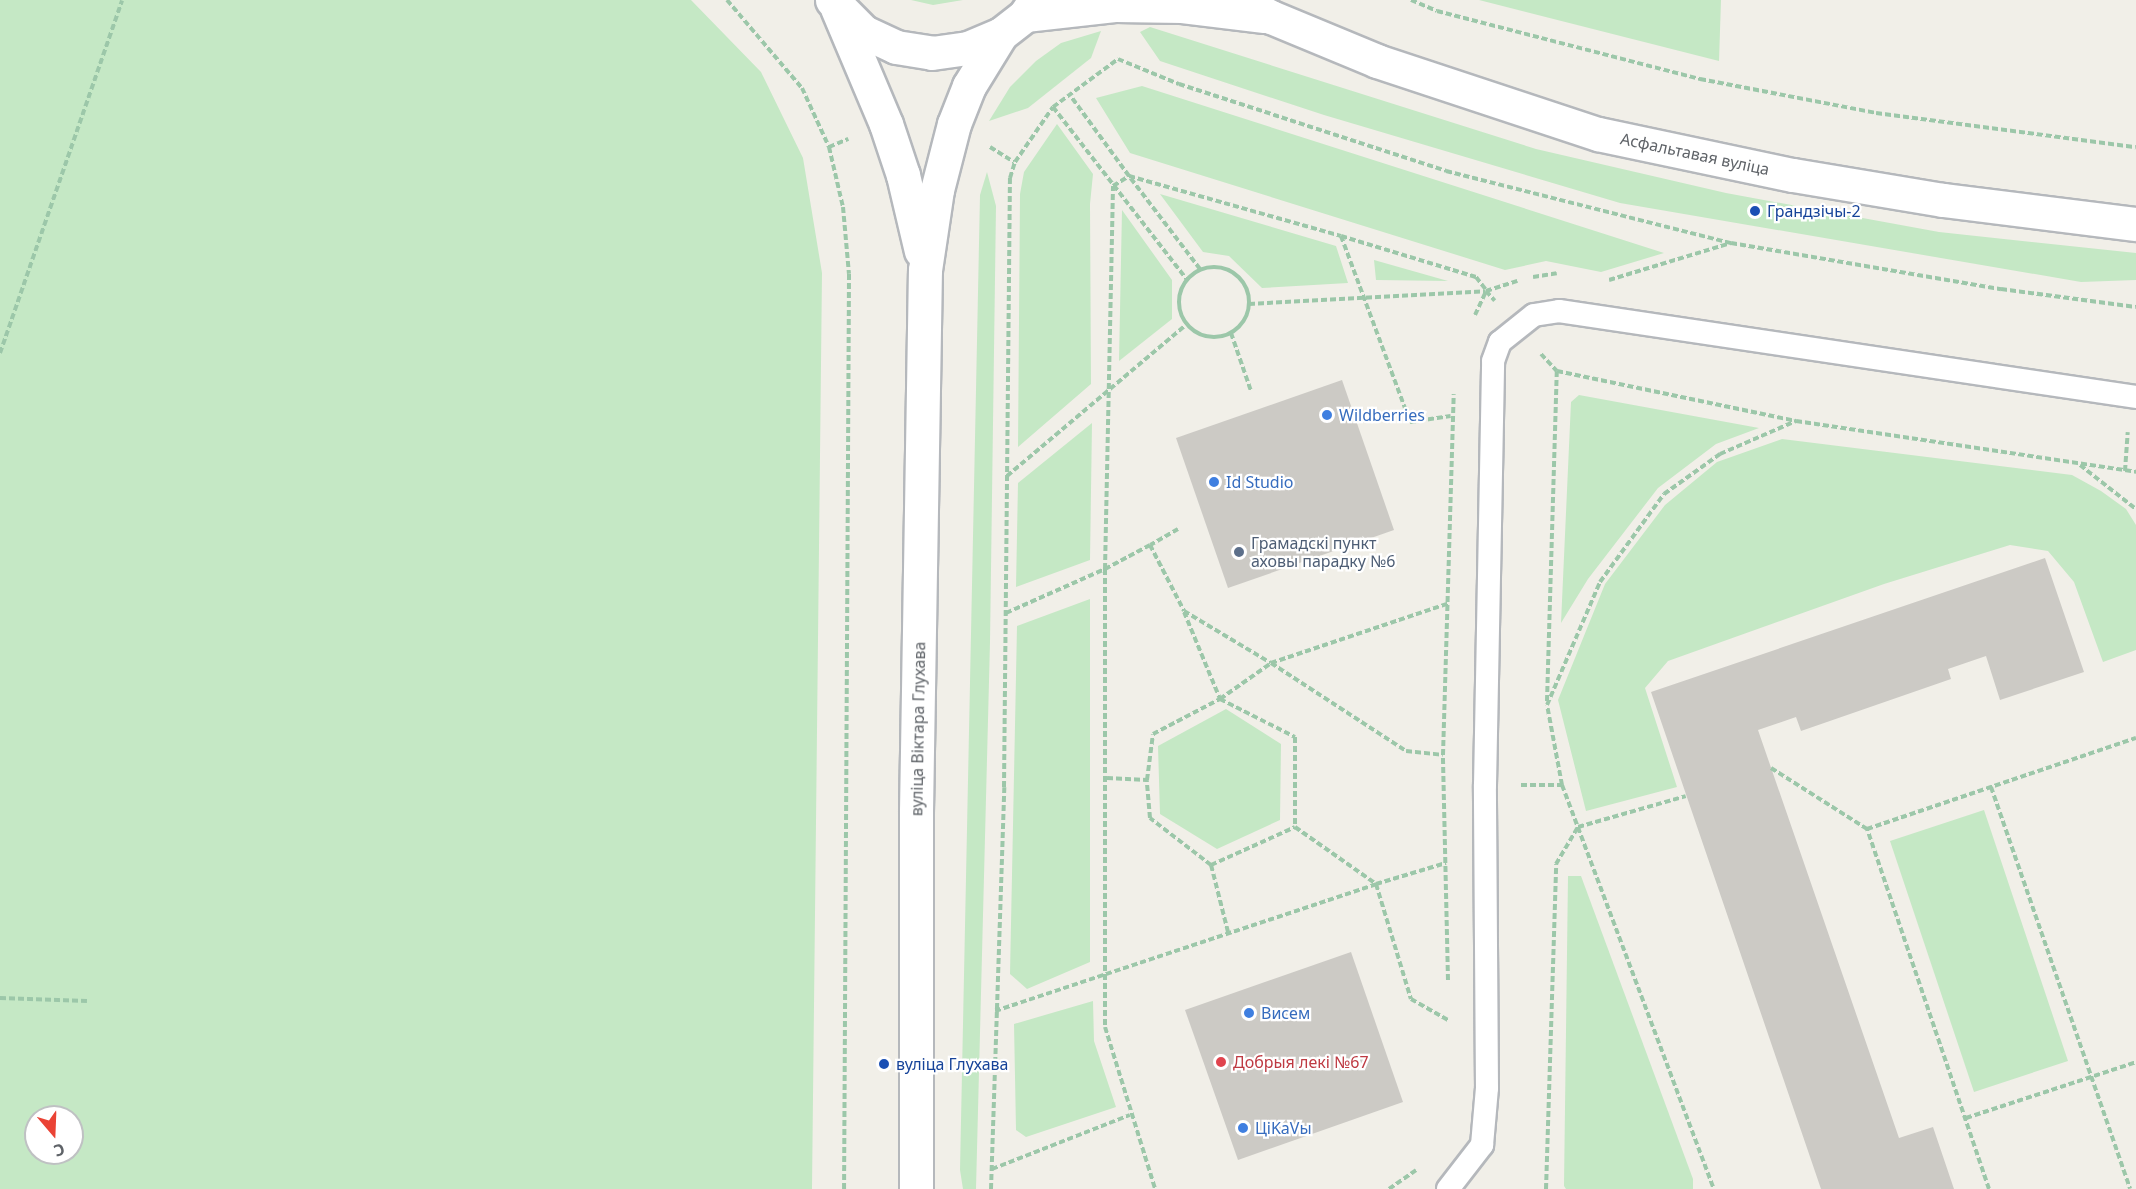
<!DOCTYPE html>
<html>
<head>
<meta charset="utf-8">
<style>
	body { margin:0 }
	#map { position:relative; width:2136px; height:1189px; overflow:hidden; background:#f1efe8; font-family:"Noto Sans",sans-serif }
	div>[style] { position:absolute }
	.green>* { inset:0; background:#c5e8c5 }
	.building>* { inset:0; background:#cccac5 }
	.path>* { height:4px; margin-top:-2px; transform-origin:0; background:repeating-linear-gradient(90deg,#9cc7a9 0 6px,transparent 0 9px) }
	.path>.ring { margin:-2px; padding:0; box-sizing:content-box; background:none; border:4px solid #9cc7a9; border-radius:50% }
	.roads { filter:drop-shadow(2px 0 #b5b8bc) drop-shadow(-2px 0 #b5b8bc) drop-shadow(0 2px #b5b8bc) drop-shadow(0 -2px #b5b8bc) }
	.lane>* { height:22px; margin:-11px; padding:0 11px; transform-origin:11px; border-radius:11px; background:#fff }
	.street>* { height:33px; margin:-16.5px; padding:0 16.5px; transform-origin:16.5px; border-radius:16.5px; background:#fff }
	.secondary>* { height:33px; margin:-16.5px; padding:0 16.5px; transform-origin:16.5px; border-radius:16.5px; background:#fff }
	.dots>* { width:16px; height:16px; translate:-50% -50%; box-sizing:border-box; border:3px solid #fff; border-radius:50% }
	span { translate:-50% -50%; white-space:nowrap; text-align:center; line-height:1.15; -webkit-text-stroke:4.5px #fff; paint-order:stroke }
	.street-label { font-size:16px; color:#5f6368 }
	.transit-label { font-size:16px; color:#164399 }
	.left { translate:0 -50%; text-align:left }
	.shop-label { font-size:16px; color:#366cbe }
	.service-label { font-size:16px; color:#4e5e75 }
	.health-label { font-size:16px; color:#be3a42 }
	.north { position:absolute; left:24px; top:1105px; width:60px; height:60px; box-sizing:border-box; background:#fff; border:2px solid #bfc1c3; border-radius:50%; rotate:161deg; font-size:16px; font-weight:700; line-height:24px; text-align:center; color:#5f6368 }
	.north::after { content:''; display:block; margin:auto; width:21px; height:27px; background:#ea4335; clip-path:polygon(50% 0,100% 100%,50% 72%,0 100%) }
</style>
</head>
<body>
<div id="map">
	<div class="green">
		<div style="clip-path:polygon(evenodd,0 0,691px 0,761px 72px,803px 158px,822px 273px,812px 1189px,0 1189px,0 0,36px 1117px,72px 1117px,72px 1153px,36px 1153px,36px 1117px)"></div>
		<div style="clip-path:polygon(911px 0,963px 0,933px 5px)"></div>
		<div style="clip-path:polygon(1479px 0,1721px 0,1719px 61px)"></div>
		<div style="clip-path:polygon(1150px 27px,1536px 149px,1726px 193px,1939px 232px,2136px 253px,2136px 280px,2081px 282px,1620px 203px,1324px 115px,1160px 61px,1140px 32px)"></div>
		<div style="clip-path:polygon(1101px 31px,1091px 58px,1028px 108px,989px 121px,1010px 87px,1036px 61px,1061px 43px)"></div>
		<div style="clip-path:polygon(1142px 86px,1664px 253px,1601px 272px,1546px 261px,1505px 270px,1130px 153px,1096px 98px)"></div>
		<div style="clip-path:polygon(1057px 124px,1093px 174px,1090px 204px,1091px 384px,1018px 447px,1020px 194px,1024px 172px)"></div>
		<div style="clip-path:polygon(987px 172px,996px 206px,990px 642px,976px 1189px,963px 1189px,960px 1170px,980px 195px)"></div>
		<div style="clip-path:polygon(1160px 194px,1336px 246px,1348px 283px,1262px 288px,1229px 256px,1203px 252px)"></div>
		<div style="clip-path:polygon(1122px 210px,1172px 280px,1172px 319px,1119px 361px)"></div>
		<div style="clip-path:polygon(1374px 260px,1448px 281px,1376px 280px)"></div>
		<div style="clip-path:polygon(1579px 395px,1759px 428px,1716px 444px,1658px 488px,1588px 579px,1561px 623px,1571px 402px)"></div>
		<div style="clip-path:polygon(1092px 423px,1090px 560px,1016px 587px,1018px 483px)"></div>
		<div style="clip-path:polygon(1782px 439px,2072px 475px,2101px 491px,2126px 509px,2136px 525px,2136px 650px,2103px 662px,2074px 582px,2048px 551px,2010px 545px,1884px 584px,1668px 661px,1645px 688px,1677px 787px,1586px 811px,1558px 700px,1605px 584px,1665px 505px,1717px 462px)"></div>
		<div style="clip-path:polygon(1090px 599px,1090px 962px,1027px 989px,1010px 974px,1017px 626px)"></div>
		<div style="clip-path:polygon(1226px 709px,1281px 744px,1280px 820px,1217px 849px,1160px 814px,1158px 746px)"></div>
		<div style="clip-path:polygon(1984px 810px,2068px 1061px,1974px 1092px,1890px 841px)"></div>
		<div style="clip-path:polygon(1568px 876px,1581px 876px,1693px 1179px,1693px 1189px,1566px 1189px,1564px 1186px)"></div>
		<div style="clip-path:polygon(1093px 1001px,1094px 1041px,1116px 1107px,1026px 1137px,1016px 1130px,1014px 1024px)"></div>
	</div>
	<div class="building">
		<div style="clip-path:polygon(1342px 380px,1394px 530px,1228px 588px,1176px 438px)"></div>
		<div style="clip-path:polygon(2045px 558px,2084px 672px,2000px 700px,1986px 656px,1948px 669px,1951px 679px,1801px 731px,1796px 717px,1758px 730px,1899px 1138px,1933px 1127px,1954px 1189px,1821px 1189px,1651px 692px)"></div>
		<div style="clip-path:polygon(1351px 952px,1403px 1102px,1238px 1160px,1185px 1010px)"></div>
	</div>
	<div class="path">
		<div style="left:727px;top:0;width:116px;rotate:49.6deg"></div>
		<div style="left:802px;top:88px;width:65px;rotate:65.4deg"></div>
		<div style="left:829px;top:147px;width:62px;rotate:76.9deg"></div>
		<div style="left:843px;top:207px;width:67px;rotate:84.9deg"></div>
		<div style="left:849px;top:274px;width:915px;rotate:90.31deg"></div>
		<div style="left:1411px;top:0;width:28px;rotate:23deg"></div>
		<div style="left:1437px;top:11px;width:272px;rotate:14.5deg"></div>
		<div style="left:1700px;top:79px;width:179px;rotate:10.9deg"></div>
		<div style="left:1876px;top:113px;width:262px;rotate:7.5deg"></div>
		<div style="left:1053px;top:107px;width:219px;rotate:52.2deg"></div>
		<div style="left:829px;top:147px;width:21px;rotate:-23deg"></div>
		<div style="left:990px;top:147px;width:28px;rotate:32deg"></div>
		<div style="left:1341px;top:236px;width:141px;rotate:16.9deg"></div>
		<div style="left:1476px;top:277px;width:16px;rotate:52deg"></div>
		<div class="ring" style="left:1179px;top:267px;width:66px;height:66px"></div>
		<div style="left:1200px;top:269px;width:117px;rotate:-127.4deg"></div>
		<div style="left:1129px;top:176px;width:220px;rotate:15.8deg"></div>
		<div style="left:1341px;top:236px;width:198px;rotate:69.6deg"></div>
		<div style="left:1410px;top:422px;width:41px;rotate:-8.3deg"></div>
		<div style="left:1533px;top:277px;width:24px;rotate:-9deg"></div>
		<div style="left:1609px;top:280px;width:127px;rotate:-16.9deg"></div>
		<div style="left:1249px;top:304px;width:237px;rotate:-3.1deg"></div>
		<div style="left:1486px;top:291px;width:13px;rotate:48deg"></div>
		<div style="left:1475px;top:315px;width:26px;rotate:-65deg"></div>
		<div style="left:1486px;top:291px;width:33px;rotate:-18deg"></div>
		<div style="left:1231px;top:333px;width:61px;rotate:71deg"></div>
		<div style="left:0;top:353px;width:373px;rotate:-70.9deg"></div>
		<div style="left:1541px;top:354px;width:23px;rotate:47deg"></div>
		<div style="left:2080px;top:465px;width:71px;rotate:38.2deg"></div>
		<div style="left:2125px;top:471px;width:39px;rotate:-86deg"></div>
		<div style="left:1007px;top:476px;width:236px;rotate:-40.2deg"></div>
		<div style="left:1178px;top:529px;width:32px;rotate:150deg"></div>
		<div style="left:1150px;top:545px;width:74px;rotate:62.7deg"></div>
		<div style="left:1184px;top:611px;width:101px;rotate:30.9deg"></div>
		<div style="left:1271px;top:663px;width:188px;rotate:-18.6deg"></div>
		<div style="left:1150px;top:545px;width:51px;rotate:151.9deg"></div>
		<div style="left:1105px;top:569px;width:458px;rotate:90deg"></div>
		<div style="left:1105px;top:1027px;width:170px;rotate:72.8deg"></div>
		<div style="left:1184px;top:612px;width:94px;rotate:67.5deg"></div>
		<div style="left:1220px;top:699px;width:62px;rotate:-35.2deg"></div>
		<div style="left:1271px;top:663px;width:161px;rotate:33.1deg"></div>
		<div style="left:1406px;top:751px;width:37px;rotate:6deg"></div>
		<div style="left:1006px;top:613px;width:108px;rotate:-24deg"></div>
		<div style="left:1105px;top:569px;width:383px;rotate:-88.8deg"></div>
		<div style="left:1113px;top:186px;width:19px;rotate:-32deg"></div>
		<div style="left:1129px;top:176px;width:100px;rotate:-126.1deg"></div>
		<div style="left:1547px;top:701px;width:330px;rotate:-88.3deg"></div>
		<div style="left:1557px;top:371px;width:244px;rotate:11.8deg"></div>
		<div style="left:1771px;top:768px;width:114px;rotate:32.4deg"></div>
		<div style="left:1107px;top:778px;width:40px;rotate:2.9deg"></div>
		<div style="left:1521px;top:785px;width:41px"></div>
		<div style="left:1562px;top:785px;width:432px;rotate:69.4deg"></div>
		<div style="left:1562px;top:785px;width:81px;rotate:-100.6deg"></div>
		<div style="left:1547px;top:705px;width:134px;rotate:-66.7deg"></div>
		<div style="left:1600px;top:582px;width:109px;rotate:-54deg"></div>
		<div style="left:1664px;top:494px;width:69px;rotate:-35.5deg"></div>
		<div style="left:1720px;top:454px;width:83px;rotate:-23.5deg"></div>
		<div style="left:1796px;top:421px;width:344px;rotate:8.5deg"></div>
		<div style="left:1991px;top:787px;width:425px;rotate:70.9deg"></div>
		<div style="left:1211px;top:865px;width:92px;rotate:-24.3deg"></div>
		<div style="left:1228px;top:932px;width:69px;rotate:-104.2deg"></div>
		<div style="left:1211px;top:865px;width:77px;rotate:-142.4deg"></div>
		<div style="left:1150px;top:818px;width:38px;rotate:-95deg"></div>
		<div style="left:1147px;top:780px;width:46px;rotate:-82.6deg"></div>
		<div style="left:1153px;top:734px;width:76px;rotate:-27.6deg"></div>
		<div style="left:1220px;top:699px;width:84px;rotate:26.9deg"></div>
		<div style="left:1295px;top:737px;width:90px;rotate:90deg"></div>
		<div style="left:1295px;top:827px;width:99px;rotate:35.1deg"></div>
		<div style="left:1376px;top:884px;width:73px;rotate:-16.7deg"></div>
		<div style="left:1448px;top:980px;width:225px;rotate:-91.3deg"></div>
		<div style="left:1443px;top:755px;width:361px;rotate:-88.3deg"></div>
		<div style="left:0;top:998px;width:87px;rotate:2deg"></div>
		<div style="left:995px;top:1011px;width:402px;rotate:-18.4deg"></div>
		<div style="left:1376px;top:884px;width:120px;rotate:73.1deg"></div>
		<div style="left:1411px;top:999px;width:43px;rotate:29.6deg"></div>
		<div style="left:1966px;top:1118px;width:179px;rotate:-18.2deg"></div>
		<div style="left:992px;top:1169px;width:148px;rotate:-21.4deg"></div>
		<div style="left:991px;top:1189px;width:402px;rotate:-88.1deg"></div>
		<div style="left:1004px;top:787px;width:609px;rotate:-89.44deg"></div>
		<div style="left:1010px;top:178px;width:17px;rotate:-73deg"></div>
		<div style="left:1015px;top:162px;width:67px;rotate:-55.4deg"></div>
		<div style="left:1053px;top:107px;width:81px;rotate:-36.4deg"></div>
		<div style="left:1118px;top:59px;width:66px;rotate:22.3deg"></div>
		<div style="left:1179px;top:84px;width:281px;rotate:18deg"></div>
		<div style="left:1446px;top:171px;width:294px;rotate:14.2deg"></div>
		<div style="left:1731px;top:243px;width:274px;rotate:9.7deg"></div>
		<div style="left:2001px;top:289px;width:136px;rotate:7.6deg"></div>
		<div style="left:1389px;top:1189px;width:33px;rotate:-35deg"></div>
		<div style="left:1546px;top:1189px;width:325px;rotate:-88.2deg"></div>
		<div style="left:1556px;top:864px;width:43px;rotate:-59.3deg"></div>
		<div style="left:1578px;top:827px;width:112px;rotate:-16deg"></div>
		<div style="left:1989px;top:1189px;width:380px;rotate:-108.7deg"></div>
		<div style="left:1867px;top:829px;width:284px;rotate:-18.7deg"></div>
	</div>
	<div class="roads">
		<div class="lane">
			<div style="left:1448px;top:1189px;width:56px;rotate:-52.3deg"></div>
			<div style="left:1482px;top:1145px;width:57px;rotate:-85deg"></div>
			<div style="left:1487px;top:1088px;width:303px;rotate:-90.4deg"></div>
			<div style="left:1485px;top:785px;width:424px;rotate:-88.9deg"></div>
			<div style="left:1493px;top:361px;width:20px;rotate:-70deg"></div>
			<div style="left:1500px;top:342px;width:43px;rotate:-38.5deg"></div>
			<div style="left:1534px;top:315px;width:25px;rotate:-9deg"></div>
			<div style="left:1559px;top:311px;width:583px;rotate:8.48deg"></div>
		</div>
		<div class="street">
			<div style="left:837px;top:8px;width:126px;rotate:67.1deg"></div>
			<div style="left:886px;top:124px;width:54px;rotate:71.6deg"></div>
			<div style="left:903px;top:175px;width:78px;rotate:76.7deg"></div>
			<div style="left:916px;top:1189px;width:378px;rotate:-90deg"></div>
			<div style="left:916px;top:811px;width:541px;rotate:-89.05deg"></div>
			<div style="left:925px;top:270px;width:81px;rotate:-81.5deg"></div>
			<div style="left:937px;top:190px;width:68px;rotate:-75.6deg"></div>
			<div style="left:954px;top:124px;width:41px;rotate:-68.5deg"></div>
			<div style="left:969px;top:86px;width:61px;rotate:-58.4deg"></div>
		</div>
		<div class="secondary">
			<div style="left:832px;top:0;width:45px;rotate:45deg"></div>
			<div style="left:864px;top:32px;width:35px;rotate:25deg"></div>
			<div style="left:896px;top:47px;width:36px;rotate:9deg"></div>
			<div style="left:932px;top:53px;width:36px;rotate:-8deg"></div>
			<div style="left:968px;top:48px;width:36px;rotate:-23deg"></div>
			<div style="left:1001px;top:34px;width:31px;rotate:-38deg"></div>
			<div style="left:1025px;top:15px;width:18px;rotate:-56deg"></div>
			<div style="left:1240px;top:0;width:35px;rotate:29deg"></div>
			<div style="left:1271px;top:17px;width:115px;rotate:22.5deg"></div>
			<div style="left:1377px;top:61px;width:233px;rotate:18.3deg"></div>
			<div style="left:1598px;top:134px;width:199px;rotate:11.9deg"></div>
			<div style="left:1793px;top:175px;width:152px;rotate:9.5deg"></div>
			<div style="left:1943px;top:200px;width:194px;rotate:7.1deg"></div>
			<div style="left:1025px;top:15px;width:92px;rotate:-6.3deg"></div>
			<div style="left:1116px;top:5px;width:66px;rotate:0.9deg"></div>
			<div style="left:1182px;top:6px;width:83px;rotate:7deg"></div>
		</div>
	</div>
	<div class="dots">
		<div style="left:1755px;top:211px;background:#1a4fb4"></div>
		<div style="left:1327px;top:415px;background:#3f7fe0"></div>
		<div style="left:1214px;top:482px;background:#3f7fe0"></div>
		<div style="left:1239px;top:552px;background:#5c6f8a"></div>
		<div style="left:1249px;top:1013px;background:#3f7fe0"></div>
		<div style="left:1221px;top:1062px;background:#e0444e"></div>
		<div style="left:884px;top:1064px;background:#1a4fb4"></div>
		<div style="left:1243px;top:1128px;background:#3f7fe0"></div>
	</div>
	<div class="street-label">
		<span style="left:1695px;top:154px;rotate:12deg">Асфальтавая вуліца</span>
		<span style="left:918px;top:729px;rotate:-89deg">вуліца Віктара Глухава</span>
	</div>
	<div class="transit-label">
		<span class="left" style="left:1767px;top:211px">Грандзічы-2</span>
		<span class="left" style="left:896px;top:1064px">вуліца Глухава</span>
	</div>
	<div class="shop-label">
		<span class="left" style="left:1339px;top:415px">Wildberries</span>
		<span class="left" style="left:1226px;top:482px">Id Studio</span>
		<span class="left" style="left:1261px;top:1013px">Висем</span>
		<span class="left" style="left:1255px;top:1128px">ЦiKaVы</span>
	</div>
	<div class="service-label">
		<span class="left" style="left:1251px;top:552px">Грамадскі пункт<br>аховы парадку №6</span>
	</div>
	<div class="health-label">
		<span class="left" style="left:1233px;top:1062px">Добрыя лекі №67</span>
	</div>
	<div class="north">С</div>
</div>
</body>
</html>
